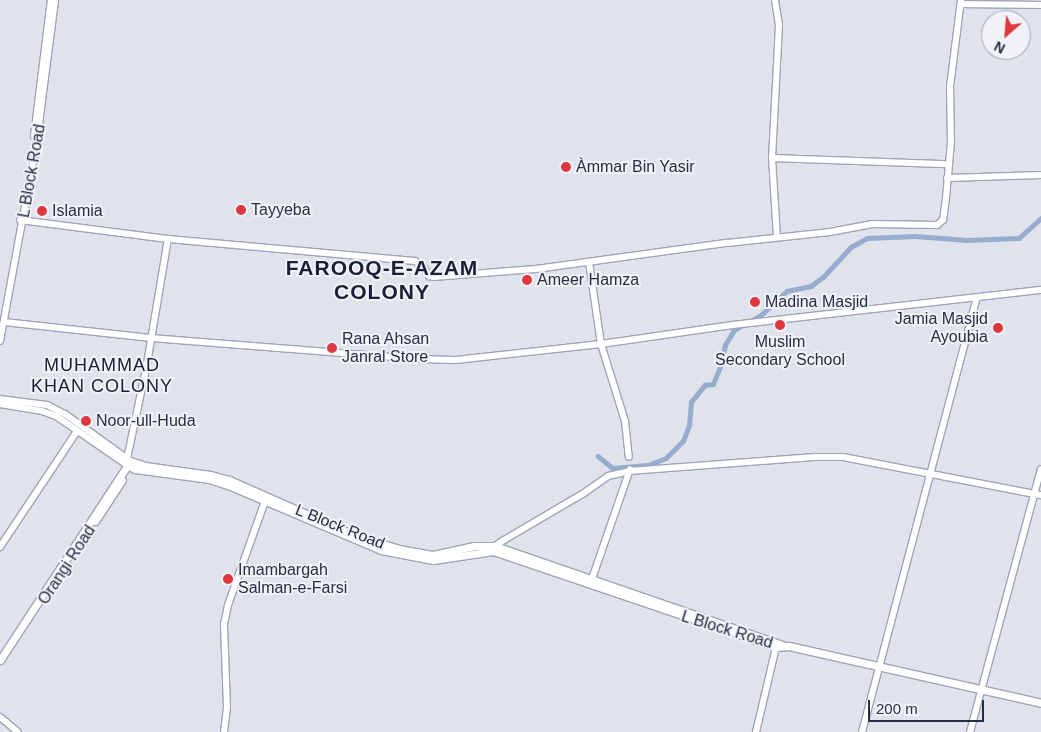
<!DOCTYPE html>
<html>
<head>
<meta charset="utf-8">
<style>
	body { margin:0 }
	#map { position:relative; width:1041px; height:732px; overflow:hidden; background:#e0e3eb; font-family:Arial,sans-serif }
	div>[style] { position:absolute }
	.canal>* { height:4.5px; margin:-2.25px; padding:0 2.25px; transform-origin:2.25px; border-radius:2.25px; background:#97accf }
	.roads { filter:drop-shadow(1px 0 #9ea5b8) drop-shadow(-1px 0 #9ea5b8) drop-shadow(0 1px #9ea5b8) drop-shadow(0 -1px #9ea5b8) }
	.secondary>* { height:6px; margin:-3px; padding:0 3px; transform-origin:3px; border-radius:3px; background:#fff }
	.primary>* { height:7px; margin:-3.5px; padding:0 3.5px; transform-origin:3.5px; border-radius:3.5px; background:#fff }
	.dots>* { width:14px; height:14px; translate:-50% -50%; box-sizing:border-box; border:2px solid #f0f2f8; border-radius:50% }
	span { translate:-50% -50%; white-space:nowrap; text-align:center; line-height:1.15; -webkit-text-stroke:4px #f0f2f8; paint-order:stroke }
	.poi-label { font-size:16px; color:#262e44 }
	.left { translate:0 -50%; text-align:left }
	.right { translate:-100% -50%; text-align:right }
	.street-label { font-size:16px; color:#262e44 }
	.neighbourhood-label { font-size:18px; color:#191f35; letter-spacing:1px }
	.district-label { font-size:21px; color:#191f35; font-weight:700; letter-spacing:1px }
	.north { position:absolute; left:981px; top:10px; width:50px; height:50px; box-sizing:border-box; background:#f0f2f8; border:1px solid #9fa4b0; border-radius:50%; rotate:207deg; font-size:14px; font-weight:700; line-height:20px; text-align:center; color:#262e44 }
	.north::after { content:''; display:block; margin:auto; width:18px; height:22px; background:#dd373f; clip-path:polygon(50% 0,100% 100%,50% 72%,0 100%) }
	.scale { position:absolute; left:868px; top:700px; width:116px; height:22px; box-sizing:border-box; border:2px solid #262e44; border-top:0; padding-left:6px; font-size:15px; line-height:18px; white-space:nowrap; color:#262e44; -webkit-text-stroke:4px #f0f2f8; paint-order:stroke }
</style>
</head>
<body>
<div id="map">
	<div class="canal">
		<div style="left:749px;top:322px;width:14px;rotate:-30deg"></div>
		<div style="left:761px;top:315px;width:35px;rotate:-43deg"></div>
		<div style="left:787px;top:291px;width:25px;rotate:-12deg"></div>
		<div style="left:811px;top:286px;width:15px;rotate:-37deg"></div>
		<div style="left:823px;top:277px;width:41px;rotate:-47deg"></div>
		<div style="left:851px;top:247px;width:18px;rotate:-29deg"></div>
		<div style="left:867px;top:238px;width:48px;rotate:-2.4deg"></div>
		<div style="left:915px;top:236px;width:52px;rotate:4.4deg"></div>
		<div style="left:967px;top:240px;width:52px;rotate:-2.2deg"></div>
		<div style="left:1019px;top:238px;width:30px;rotate:-42deg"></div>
		<div style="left:598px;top:456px;width:19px;rotate:39deg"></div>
		<div style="left:613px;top:468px;width:35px;rotate:-5deg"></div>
		<div style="left:648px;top:465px;width:19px;rotate:-21deg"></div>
		<div style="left:666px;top:458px;width:24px;rotate:-45deg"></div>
		<div style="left:683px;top:441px;width:17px;rotate:-69deg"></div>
		<div style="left:689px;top:425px;width:23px;rotate:-85deg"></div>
		<div style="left:691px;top:402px;width:22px;rotate:-51deg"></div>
		<div style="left:705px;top:385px;width:8px;rotate:-7deg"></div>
		<div style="left:713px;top:384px;width:18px;rotate:-68deg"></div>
		<div style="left:720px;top:367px;width:23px;rotate:-77deg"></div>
		<div style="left:725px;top:345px;width:17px;rotate:-59deg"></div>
		<div style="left:734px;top:330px;width:10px;rotate:-29deg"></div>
	</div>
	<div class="roads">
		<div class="secondary">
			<div style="left:775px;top:0;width:25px;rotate:81deg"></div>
			<div style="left:779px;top:25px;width:133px;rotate:93deg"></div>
			<div style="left:772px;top:158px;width:79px;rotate:86.4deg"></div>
			<div style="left:961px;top:4px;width:80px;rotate:0.7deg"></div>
			<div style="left:34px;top:136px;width:137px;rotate:-82.9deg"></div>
			<div style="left:772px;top:158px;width:176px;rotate:2deg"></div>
			<div style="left:947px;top:178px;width:94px;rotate:-1.8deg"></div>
			<div style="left:20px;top:220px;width:149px;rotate:7.3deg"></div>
			<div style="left:168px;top:239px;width:248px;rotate:5.1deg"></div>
			<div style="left:415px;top:261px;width:9px;rotate:32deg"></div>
			<div style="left:423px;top:266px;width:12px;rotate:59deg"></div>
			<div style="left:429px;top:276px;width:5px;rotate:11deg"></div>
			<div style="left:434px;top:277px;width:102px;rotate:-4.5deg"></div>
			<div style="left:536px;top:269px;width:193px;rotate:-7.8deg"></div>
			<div style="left:727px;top:243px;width:104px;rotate:-6.1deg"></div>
			<div style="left:830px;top:232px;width:43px;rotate:-10.8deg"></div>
			<div style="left:872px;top:224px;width:65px;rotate:0.9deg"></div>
			<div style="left:937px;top:225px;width:8px;rotate:-40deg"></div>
			<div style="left:943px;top:220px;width:22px;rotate:-82deg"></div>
			<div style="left:946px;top:198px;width:56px;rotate:-84.9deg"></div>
			<div style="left:951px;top:142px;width:55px;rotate:-91deg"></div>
			<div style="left:950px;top:87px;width:88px;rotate:-82.8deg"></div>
			<div style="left:589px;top:262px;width:83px;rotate:81.7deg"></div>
			<div style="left:601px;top:344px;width:81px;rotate:72.7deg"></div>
			<div style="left:625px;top:421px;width:36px;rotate:84deg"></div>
			<div style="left:4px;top:322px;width:148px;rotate:6.2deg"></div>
			<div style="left:151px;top:338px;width:266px;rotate:4.5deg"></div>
			<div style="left:416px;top:359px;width:40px;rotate:1.4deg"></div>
			<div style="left:456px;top:360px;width:146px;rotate:-6.3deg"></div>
			<div style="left:601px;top:344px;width:133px;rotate:-8.2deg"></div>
			<div style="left:733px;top:325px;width:310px;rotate:-6.5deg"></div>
			<div style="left:0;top:341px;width:197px;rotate:-79.5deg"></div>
			<div style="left:36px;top:147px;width:148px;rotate:-82.6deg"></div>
			<div style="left:0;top:399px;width:47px;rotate:7.3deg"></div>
			<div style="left:47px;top:405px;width:20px;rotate:27deg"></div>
			<div style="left:65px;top:414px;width:79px;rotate:35.7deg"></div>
			<div style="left:0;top:404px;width:43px;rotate:9.5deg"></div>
			<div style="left:42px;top:411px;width:15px;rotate:20deg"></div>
			<div style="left:56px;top:416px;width:86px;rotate:34.6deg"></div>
			<div style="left:127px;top:459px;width:97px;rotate:-78.1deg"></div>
			<div style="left:147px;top:364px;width:127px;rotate:-80.5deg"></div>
			<div style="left:0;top:547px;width:139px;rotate:-56.4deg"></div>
			<div style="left:494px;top:550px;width:4px;rotate:-76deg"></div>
			<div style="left:495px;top:546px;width:11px;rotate:-34deg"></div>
			<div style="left:504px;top:540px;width:93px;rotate:-30.4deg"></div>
			<div style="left:584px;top:493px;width:29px;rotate:-35deg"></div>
			<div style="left:608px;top:476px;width:22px;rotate:-13deg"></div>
			<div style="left:629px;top:471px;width:186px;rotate:-4.3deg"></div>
			<div style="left:814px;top:457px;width:29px"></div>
			<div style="left:843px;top:457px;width:202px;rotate:10.9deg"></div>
			<div style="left:592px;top:579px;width:116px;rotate:-70.9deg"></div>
			<div style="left:0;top:717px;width:23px;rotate:40deg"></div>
			<div style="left:224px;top:732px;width:25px;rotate:-83deg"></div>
			<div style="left:227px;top:707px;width:83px;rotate:-92.1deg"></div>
			<div style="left:224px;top:624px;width:19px;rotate:-78deg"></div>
			<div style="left:228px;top:605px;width:110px;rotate:-70.4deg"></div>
			<div style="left:756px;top:732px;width:91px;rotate:-76.7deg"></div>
			<div style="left:862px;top:732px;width:449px;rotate:-75.2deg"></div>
			<div style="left:970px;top:732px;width:272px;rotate:-74.9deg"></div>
		</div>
		<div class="primary">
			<div style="left:127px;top:465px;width:9px;rotate:27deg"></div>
			<div style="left:135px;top:469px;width:75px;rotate:7.7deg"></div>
			<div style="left:209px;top:479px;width:20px;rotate:18deg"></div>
			<div style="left:228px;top:485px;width:166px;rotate:23deg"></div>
			<div style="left:381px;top:550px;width:53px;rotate:10.9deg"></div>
			<div style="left:433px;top:560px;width:61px;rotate:-8.5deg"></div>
			<div style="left:493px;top:551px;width:299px;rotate:18.7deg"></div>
			<div style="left:776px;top:647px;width:13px;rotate:-4deg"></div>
			<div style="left:789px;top:646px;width:258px;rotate:12.7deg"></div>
			<div style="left:95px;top:521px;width:49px;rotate:-56.6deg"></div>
			<div style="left:0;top:660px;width:238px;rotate:-56.8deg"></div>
			<div style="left:130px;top:461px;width:16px;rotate:18deg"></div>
			<div style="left:145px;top:466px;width:66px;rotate:7.9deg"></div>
			<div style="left:210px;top:475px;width:20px;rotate:15deg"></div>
			<div style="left:229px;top:480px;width:134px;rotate:23.7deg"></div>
			<div style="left:352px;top:534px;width:49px;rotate:17.7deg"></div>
			<div style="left:399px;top:549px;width:35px;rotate:10deg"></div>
			<div style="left:433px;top:555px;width:42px;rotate:-12.4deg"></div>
			<div style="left:474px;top:546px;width:21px"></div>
			<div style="left:495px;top:546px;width:305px;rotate:19deg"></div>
		</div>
	</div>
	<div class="dots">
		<div style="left:566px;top:167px;background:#dd373f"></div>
		<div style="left:241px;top:210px;background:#dd373f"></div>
		<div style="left:42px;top:211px;background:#dd373f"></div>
		<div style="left:527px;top:280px;background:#dd373f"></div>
		<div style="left:755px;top:302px;background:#dd373f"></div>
		<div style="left:780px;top:325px;background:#dd373f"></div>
		<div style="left:998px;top:328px;background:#dd373f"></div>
		<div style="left:332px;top:348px;background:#dd373f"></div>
		<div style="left:86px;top:421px;background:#dd373f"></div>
		<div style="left:228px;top:579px;background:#dd373f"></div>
	</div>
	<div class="poi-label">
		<span class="left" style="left:576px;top:167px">Àmmar Bin Yasir</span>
		<span class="left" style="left:251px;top:210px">Tayyeba</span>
		<span class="left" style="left:52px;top:211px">Islamia</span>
		<span class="left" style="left:537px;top:280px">Ameer Hamza</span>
		<span class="left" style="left:765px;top:302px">Madina Masjid</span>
		<span class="right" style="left:988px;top:328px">Jamia Masjid<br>Ayoubia</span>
		<span class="left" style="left:342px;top:348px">Rana Ahsan<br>Janral Store</span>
		<span style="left:780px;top:351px">Muslim<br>Secondary School</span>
		<span class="left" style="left:96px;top:421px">Noor-ull-Huda</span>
		<span class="left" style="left:238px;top:579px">Imambargah<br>Salman-e-Farsi</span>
	</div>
	<div class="street-label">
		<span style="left:32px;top:171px;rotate:-80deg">L Block Road</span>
		<span style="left:340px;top:527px;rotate:22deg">L Block Road</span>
		<span style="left:67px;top:565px;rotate:-57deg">Orangi Road</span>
		<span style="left:727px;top:630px;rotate:17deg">L Block Road</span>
	</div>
	<div class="neighbourhood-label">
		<span style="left:102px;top:376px">MUHAMMAD<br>KHAN COLONY</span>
	</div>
	<div class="district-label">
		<span style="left:382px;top:280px">FAROOQ-E-AZAM<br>COLONY</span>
	</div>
	<div class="north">N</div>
	<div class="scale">200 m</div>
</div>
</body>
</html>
